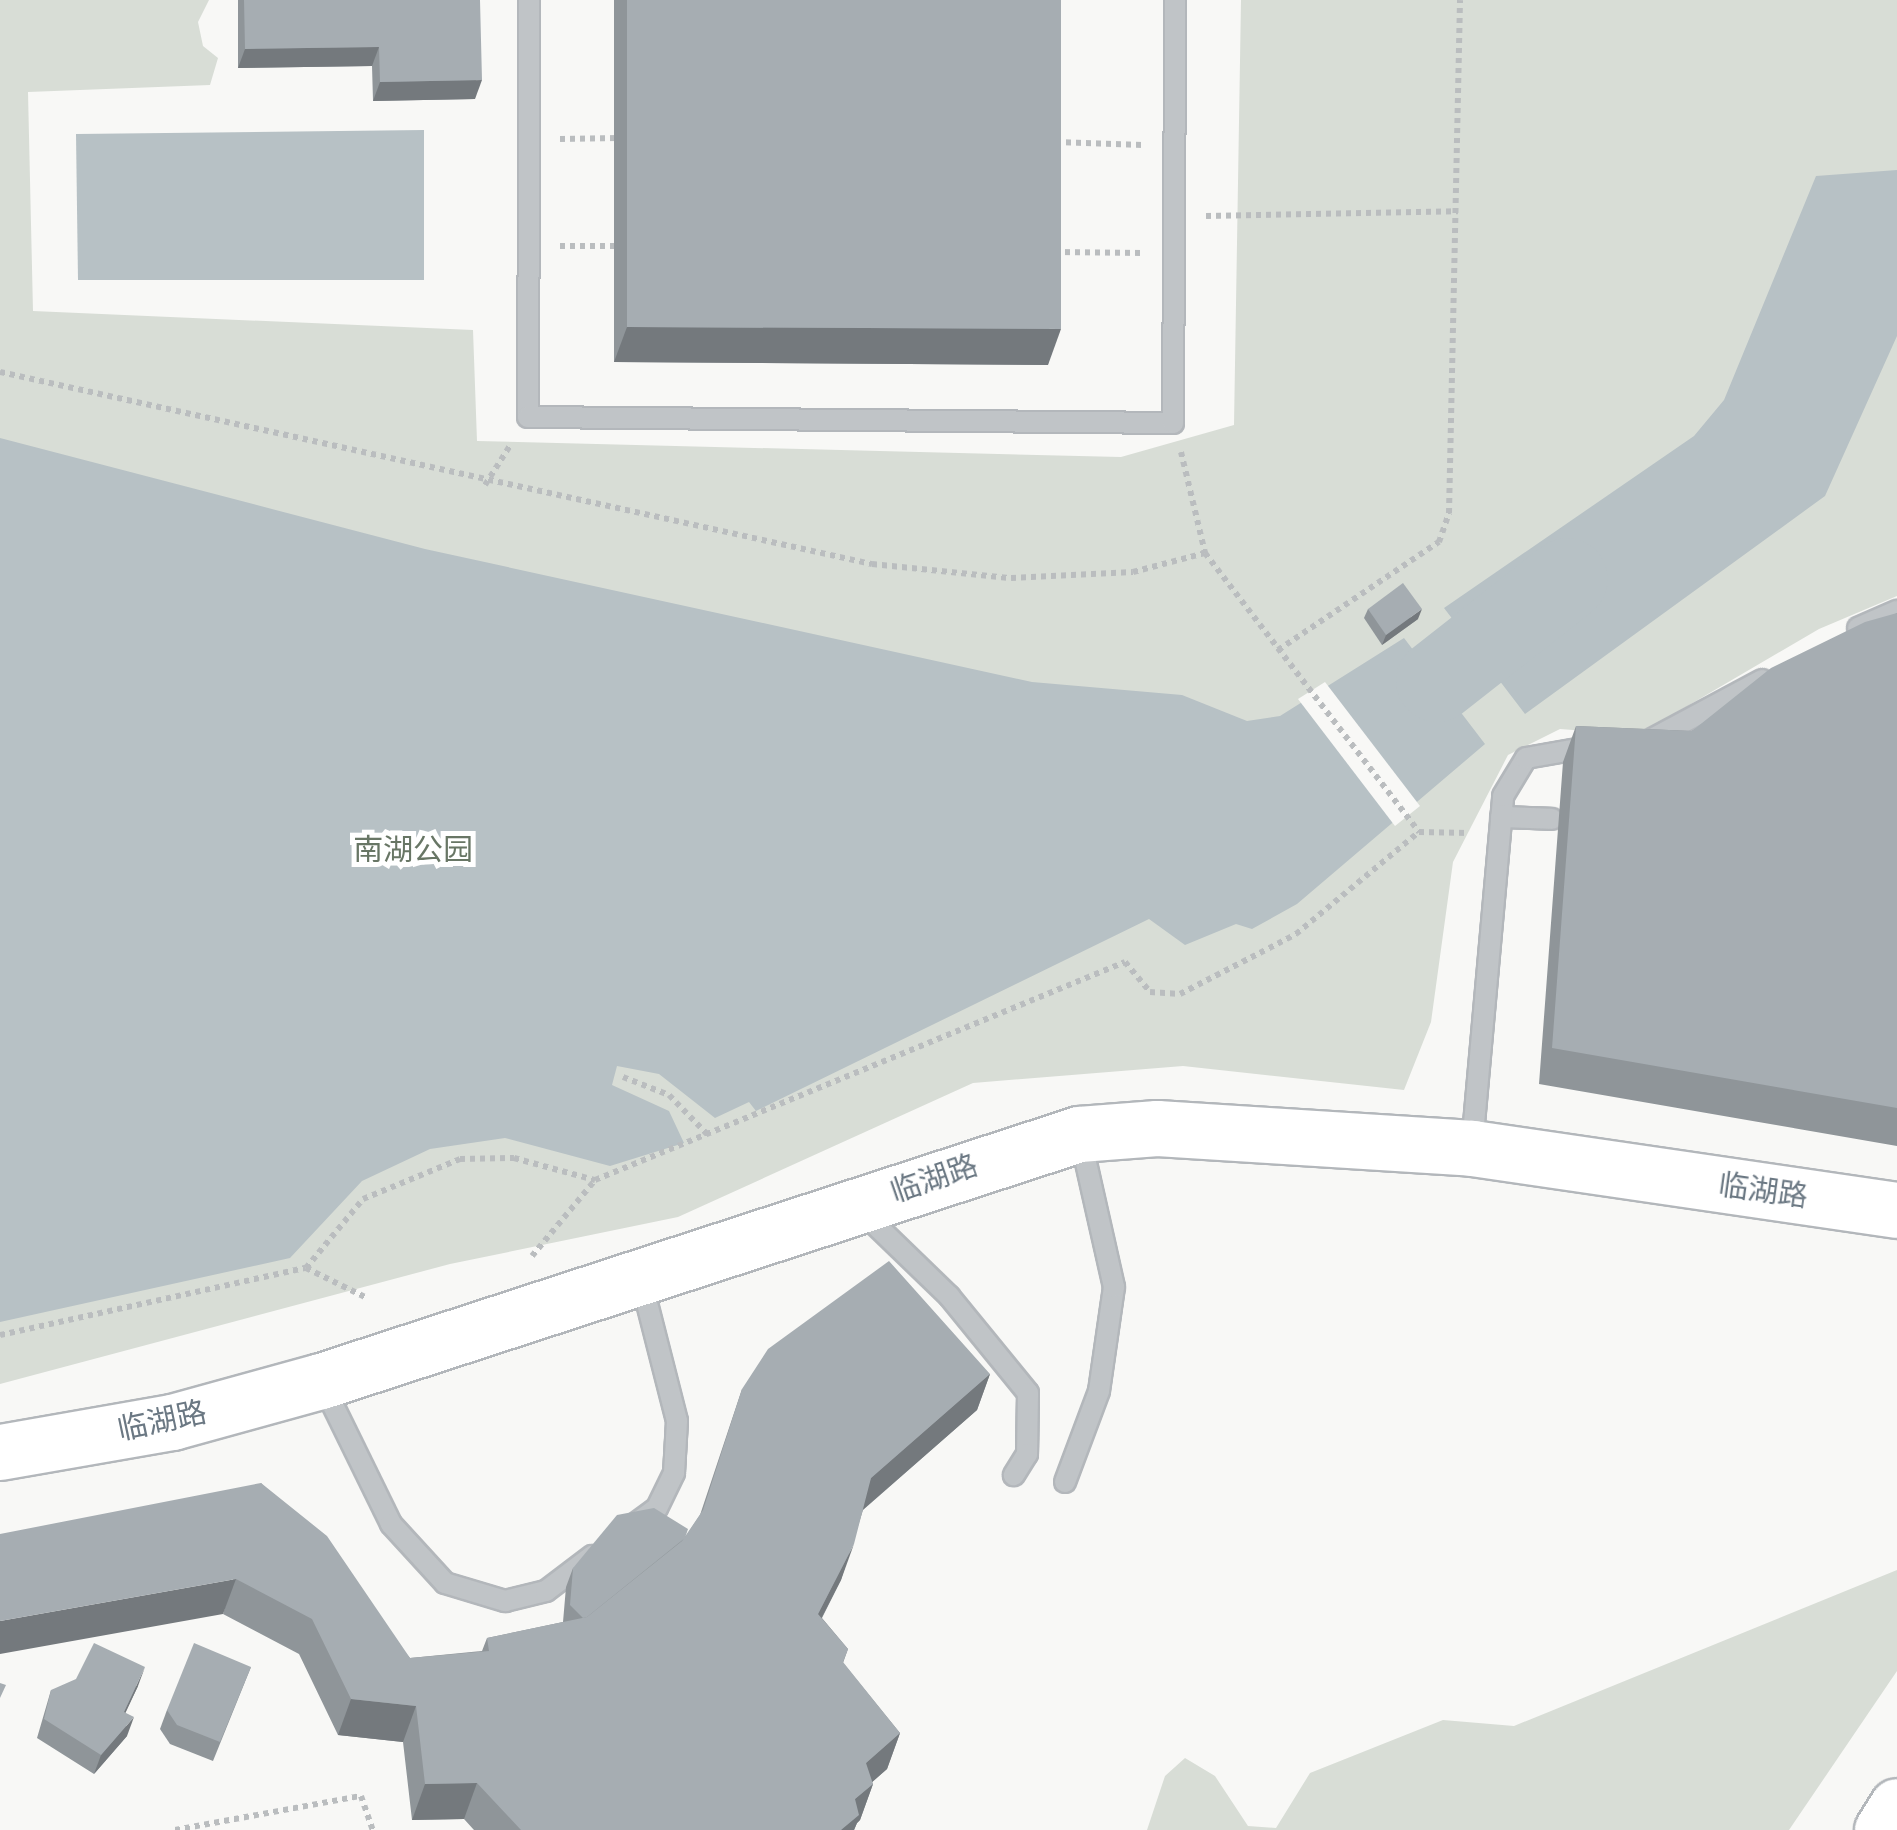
<!DOCTYPE html>
<html>
<head>
<meta charset="utf-8">
<style>
	body { margin:0 }
	#map { position:relative; width:1897px; height:1830px; overflow:hidden; background:#f8f8f6; font-family:Cabin,"Noto Sans SC",sans-serif }
	div>[style] { position:absolute }
	.green>* { inset:0; background:#d8ddd6 }
	.water>* { inset:0; background:#b7c1c5 }
	.pier>* { inset:0; background:#f8f8f6 }
	.river>* { height:82px; margin:-41px; padding:0 41px; transform-origin:41px; border-radius:41px; background:#b7c1c5 }
	.path>* { height:6px; margin-top:-3px; transform-origin:0; background:repeating-linear-gradient(90deg,#babdbf 0 5px,transparent 0 10px) }
	.roads { filter:drop-shadow(2px 0 #b3b7bb) drop-shadow(-2px 0 #b3b7bb) drop-shadow(0 2px #b3b7bb) drop-shadow(0 -2px #b3b7bb) }
	.lane>* { height:20px; margin:-10px; padding:0 10px; transform-origin:10px; border-radius:10px; background:#c0c4c7 }
	.secondary>* { height:55px; margin:-27.5px; padding:0 27.5px; transform-origin:27.5px; border-radius:27.5px; background:#fff }
	.highway>* { height:55px; margin:-27.5px; padding:0 27.5px; transform-origin:27.5px; border-radius:27.5px; background:#fff }
	.wall>* { inset:0; background:#8f9599 }
	.shaded-wall>* { inset:0; background:#74797d }
	.building>* { inset:0; background:#a6adb2 }
	span { translate:-50% -50%; white-space:nowrap; text-align:center; line-height:1.15; -webkit-text-stroke:10px #fff; paint-order:stroke }
	.park-label { font-size:30px; color:#687665 }
	.street-label { font-size:30px; color:#6b7883 }
</style>
</head>
<body>
<div id="map">
	<div class="green">
		<div style="clip-path:polygon(0 0,209px 0,198px 22px,203px 46px,218px 58px,210px 85px,28px 92px,33px 311px,473px 330px,477px 441px,1121px 457px,1234px 425px,1241px 0,1897px 0,1897px 596px,1819px 629px,1638px 735px,1560px 729px,1508px 755px,1453px 862px,1431px 1022px,1404px 1090px,1183px 1066px,973px 1083px,678px 1217px,450px 1264px,0 1384px)"></div>
		<div style="clip-path:polygon(1897px 1570px,1897px 1671px,1789px 1830px,1147px 1830px,1165px 1776px,1185px 1758px,1215px 1776px,1248px 1826px,1276px 1828px,1310px 1773px,1443px 1720px,1514px 1726px)"></div>
	</div>
	<div class="water">
		<div style="clip-path:polygon(424px 130px,424px 280px,78px 280px,76px 134px)"></div>
		<div style="clip-path:polygon(1897px 170px,1897px 336px,1825px 496px,1525px 714px,1444px 608px,1694px 436px,1724px 400px,1816px 176px)"></div>
		<div style="clip-path:polygon(0 438px,425px 549px,1032px 682px,1182px 695px,1247px 721px,1280px 716px,1404px 638px,1485px 744px,1297px 904px,1252px 929px,1236px 924px,1185px 945px,1149px 919px,756px 1111px,749px 1102px,715px 1118px,659px 1074px,617px 1066px,612px 1085px,669px 1111px,684px 1143px,610px 1166px,505px 1138px,430px 1149px,362px 1181px,290px 1258px,0 1322px)"></div>
	</div>
	<div class="pier">
		<div style="clip-path:polygon(1325px 682px,1420px 806px,1395px 826px,1298px 699px)"></div>
	</div>
	<div class="river">
		<div style="left:1437px;top:681px;width:165px;rotate:-38.1deg"></div>
	</div>
	<div class="path">
		<div style="left:560px;top:139px;width:58px;rotate:-1deg"></div>
		<div style="left:1056px;top:142px;width:87px;rotate:2deg"></div>
		<div style="left:1206px;top:216px;width:252px;rotate:-1.1deg"></div>
		<div style="left:560px;top:246px;width:62px"></div>
		<div style="left:1055px;top:252px;width:88px;rotate:0.7deg"></div>
		<div style="left:0;top:372px;width:893px;rotate:12.42deg"></div>
		<div style="left:872px;top:564px;width:140px;rotate:5.8deg"></div>
		<div style="left:1011px;top:578px;width:122px;rotate:-2.8deg"></div>
		<div style="left:1133px;top:572px;width:74px;rotate:-14.8deg"></div>
		<div style="left:1205px;top:553px;width:352px;rotate:52.5deg"></div>
		<div style="left:1181px;top:452px;width:104px;rotate:76.6deg"></div>
		<div style="left:485px;top:485px;width:49px;rotate:-57.6deg"></div>
		<div style="left:1278px;top:650px;width:194px;rotate:-33.9deg"></div>
		<div style="left:1439px;top:542px;width:31px;rotate:-71deg"></div>
		<div style="left:1449px;top:513px;width:513px;rotate:-88.77deg"></div>
		<div style="left:623px;top:1077px;width:49px;rotate:21.4deg"></div>
		<div style="left:669px;top:1095px;width:56px;rotate:45.7deg"></div>
		<div style="left:532px;top:1256px;width:99px;rotate:-50.3deg"></div>
		<div style="left:306px;top:1268px;width:68px;rotate:26.2deg"></div>
		<div style="left:0;top:1335px;width:313px;rotate:-12.4deg"></div>
		<div style="left:306px;top:1268px;width:89px;rotate:-50.4deg"></div>
		<div style="left:363px;top:1199px;width:105px;rotate:-22.4deg"></div>
		<div style="left:460px;top:1159px;width:54px;rotate:-1.1deg"></div>
		<div style="left:514px;top:1158px;width:84px;rotate:15.2deg"></div>
		<div style="left:595px;top:1180px;width:573px;rotate:-22.36deg"></div>
		<div style="left:1125px;top:962px;width:39px;rotate:50deg"></div>
		<div style="left:1150px;top:992px;width:30px;rotate:4deg"></div>
		<div style="left:1180px;top:994px;width:131px;rotate:-27.3deg"></div>
		<div style="left:1296px;top:934px;width:160px;rotate:-39.7deg"></div>
		<div style="left:1419px;top:832px;width:50px;rotate:1.1deg"></div>
		<div style="left:175px;top:1830px;width:189px;rotate:-10.4deg"></div>
		<div style="left:361px;top:1796px;width:36px;rotate:71deg"></div>
	</div>
	<div class="roads">
		<div class="lane">
			<div style="left:529px;top:0;width:417px;rotate:90.1deg"></div>
			<div style="left:528px;top:417px;width:645px;rotate:0.53deg"></div>
			<div style="left:1173px;top:423px;width:423px;rotate:-89.7deg"></div>
			<div style="left:1858px;top:628px;width:43px;rotate:-23.6deg"></div>
			<div style="left:1652px;top:739px;width:125px;rotate:-28.2deg"></div>
			<div style="left:1501px;top:817px;width:51px;rotate:2.2deg"></div>
			<div style="left:1472px;top:1146px;width:351px;rotate:-84.9deg"></div>
			<div style="left:1503px;top:796px;width:44px;rotate:-58.8deg"></div>
			<div style="left:1526px;top:758px;width:69px;rotate:-10deg"></div>
			<div style="left:860px;top:1210px;width:124px;rotate:44deg"></div>
			<div style="left:949px;top:1296px;width:125px;rotate:50.8deg"></div>
			<div style="left:1028px;top:1393px;width:61px;rotate:90.9deg"></div>
			<div style="left:1027px;top:1454px;width:25px;rotate:122deg"></div>
			<div style="left:322px;top:1383px;width:157px;rotate:63.9deg"></div>
			<div style="left:391px;top:1524px;width:80px;rotate:47.5deg"></div>
			<div style="left:445px;top:1583px;width:63px;rotate:16.7deg"></div>
			<div style="left:505px;top:1601px;width:42px;rotate:-13.7deg"></div>
			<div style="left:546px;top:1591px;width:58px;rotate:-37.3deg"></div>
			<div style="left:1065px;top:1482px;width:97px;rotate:-69.5deg"></div>
			<div style="left:1099px;top:1391px;width:105px;rotate:-81.8deg"></div>
			<div style="left:1114px;top:1287px;width:155px;rotate:-102.7deg"></div>
			<div style="left:635px;top:1524px;width:27px;rotate:-36deg"></div>
			<div style="left:657px;top:1508px;width:39px;rotate:-64deg"></div>
			<div style="left:674px;top:1473px;width:52px;rotate:-86.7deg"></div>
			<div style="left:677px;top:1421px;width:146px;rotate:-104.3deg"></div>
		</div>
		<div class="secondary">
			<div style="left:0;top:1452px;width:175px;rotate:-9.9deg"></div>
			<div style="left:172px;top:1422px;width:155px;rotate:-15.4deg"></div>
			<div style="left:321px;top:1381px;width:797px;rotate:-18.05deg"></div>
			<div style="left:1079px;top:1134px;width:78px;rotate:-4.4deg"></div>
			<div style="left:1157px;top:1128px;width:316px;rotate:3.6deg"></div>
			<div style="left:1472px;top:1148px;width:429px;rotate:8.3deg"></div>
		</div>
		<div class="highway">
			<div style="left:1882px;top:1830px;width:28px;rotate:-58deg"></div>
		</div>
	</div>
	<div class="wall">
		<div style="clip-path:polygon(238px 0,480px 0,475px 99px,373px 101px,372px 66px,238px 68px)"></div>
		<div style="clip-path:polygon(614px 0,1061px 0,1048px 365px,614px 362px)"></div>
		<div style="clip-path:polygon(1368px 609px,1418px 619px,1382px 645px,1364px 618px)"></div>
		<div style="clip-path:polygon(1897px 613px,1897px 1146px,1539px 1084px,1563px 762px,1576px 726px,1692px 731px)"></div>
		<div style="clip-path:polygon(990px 1374px,977px 1410px,863px 1510px,841px 1580px,822px 1618px,848px 1649px,843px 1663px,900px 1733px,887px 1769px,872px 1782px,873px 1784px,860px 1820px,857px 1823px,854px 1830px,474px 1830px,464px 1819px,412px 1820px,403px 1742px,338px 1735px,299px 1654px,223px 1614px,261px 1483px,410px 1658px,482px 1651px,487px 1638px,563px 1622px,566px 1587px,573px 1568px,686px 1536px,700px 1515px,742px 1389px)"></div>
		<div style="clip-path:polygon(251px 1667px,213px 1761px,170px 1744px,160px 1729px,167px 1710px)"></div>
		<div style="clip-path:polygon(138px 1686px,125px 1713px,127px 1736px,94px 1774px,37px 1738px,51px 1690px)"></div>
	</div>
	<div class="shaded-wall">
		<div style="clip-path:polygon(379px 47px,372px 66px,238px 68px,245px 49px)"></div>
		<div style="clip-path:polygon(482px 80px,475px 99px,373px 101px,380px 82px)"></div>
		<div style="clip-path:polygon(627px 327px,1061px 329px,1048px 365px,614px 362px)"></div>
		<div style="clip-path:polygon(1422px 609px,1418px 619px,1382px 645px,1386px 635px)"></div>
		<div style="clip-path:polygon(990px 1374px,977px 1410px,858px 1514px,871px 1478px)"></div>
		<div style="clip-path:polygon(854px 1544px,841px 1580px,805px 1650px,818px 1614px)"></div>
		<div style="clip-path:polygon(236px 1579px,223px 1614px,0 1654px,0 1621px)"></div>
		<div style="clip-path:polygon(145px 1667px,138px 1686px,117px 1731px,124px 1712px)"></div>
		<div style="clip-path:polygon(351px 1699px,416px 1706px,403px 1742px,338px 1735px)"></div>
		<div style="clip-path:polygon(134px 1717px,127px 1736px,94px 1774px,101px 1755px)"></div>
		<div style="clip-path:polygon(900px 1733px,887px 1769px,853px 1799px,866px 1763px)"></div>
		<div style="clip-path:polygon(477px 1783px,464px 1819px,412px 1820px,425px 1784px)"></div>
		<div style="clip-path:polygon(873px 1784px,860px 1820px,857px 1823px,854px 1830px,841px 1830px,855px 1799px)"></div>
	</div>
	<div class="building">
		<div style="clip-path:polygon(244px 0,480px 0,482px 80px,380px 82px,379px 47px,245px 49px)"></div>
		<div style="clip-path:polygon(627px 0,1061px 0,1061px 329px,627px 327px)"></div>
		<div style="clip-path:polygon(1403px 583px,1422px 609px,1386px 635px,1368px 609px)"></div>
		<div style="clip-path:polygon(1897px 613px,1897px 1108px,1552px 1048px,1576px 726px,1692px 731px,1771px 668px,1865px 622px)"></div>
		<div style="clip-path:polygon(889px 1261px,990px 1374px,871px 1478px,854px 1544px,818px 1614px,848px 1649px,843px 1662px,900px 1733px,866px 1763px,873px 1784px,855px 1799px,859px 1815px,841px 1830px,521px 1830px,477px 1783px,425px 1784px,416px 1706px,351px 1699px,312px 1619px,236px 1579px,0 1621px,0 1534px,261px 1483px,327px 1536px,410px 1658px,489px 1651px,487px 1638px,587px 1617px,682px 1541px,703px 1510px,742px 1389px,768px 1349px)"></div>
		<div style="clip-path:polygon(654px 1508px,688px 1529px,685px 1538px,587px 1617px,583px 1618px,570px 1605px,573px 1568px,617px 1515px)"></div>
		<div style="clip-path:polygon(94px 1643px,145px 1667px,124px 1712px,134px 1717px,101px 1755px,44px 1719px,51px 1690px,76px 1679px)"></div>
		<div style="clip-path:polygon(194px 1643px,251px 1667px,220px 1742px,177px 1725px,167px 1710px)"></div>
		<div style="clip-path:polygon(0 1683px,6px 1685px,0 1698px)"></div>
	</div>
	<div class="park-label">
		<span style="left:413px;top:850px">南湖公园</span>
	</div>
	<div class="street-label">
		<span style="left:934px;top:1179px;rotate:-19deg">临湖路</span>
		<span style="left:1763px;top:1191px;rotate:8deg">临湖路</span>
		<span style="left:162px;top:1421px;rotate:-12deg">临湖路</span>
	</div>
</div>
</body>
</html>
